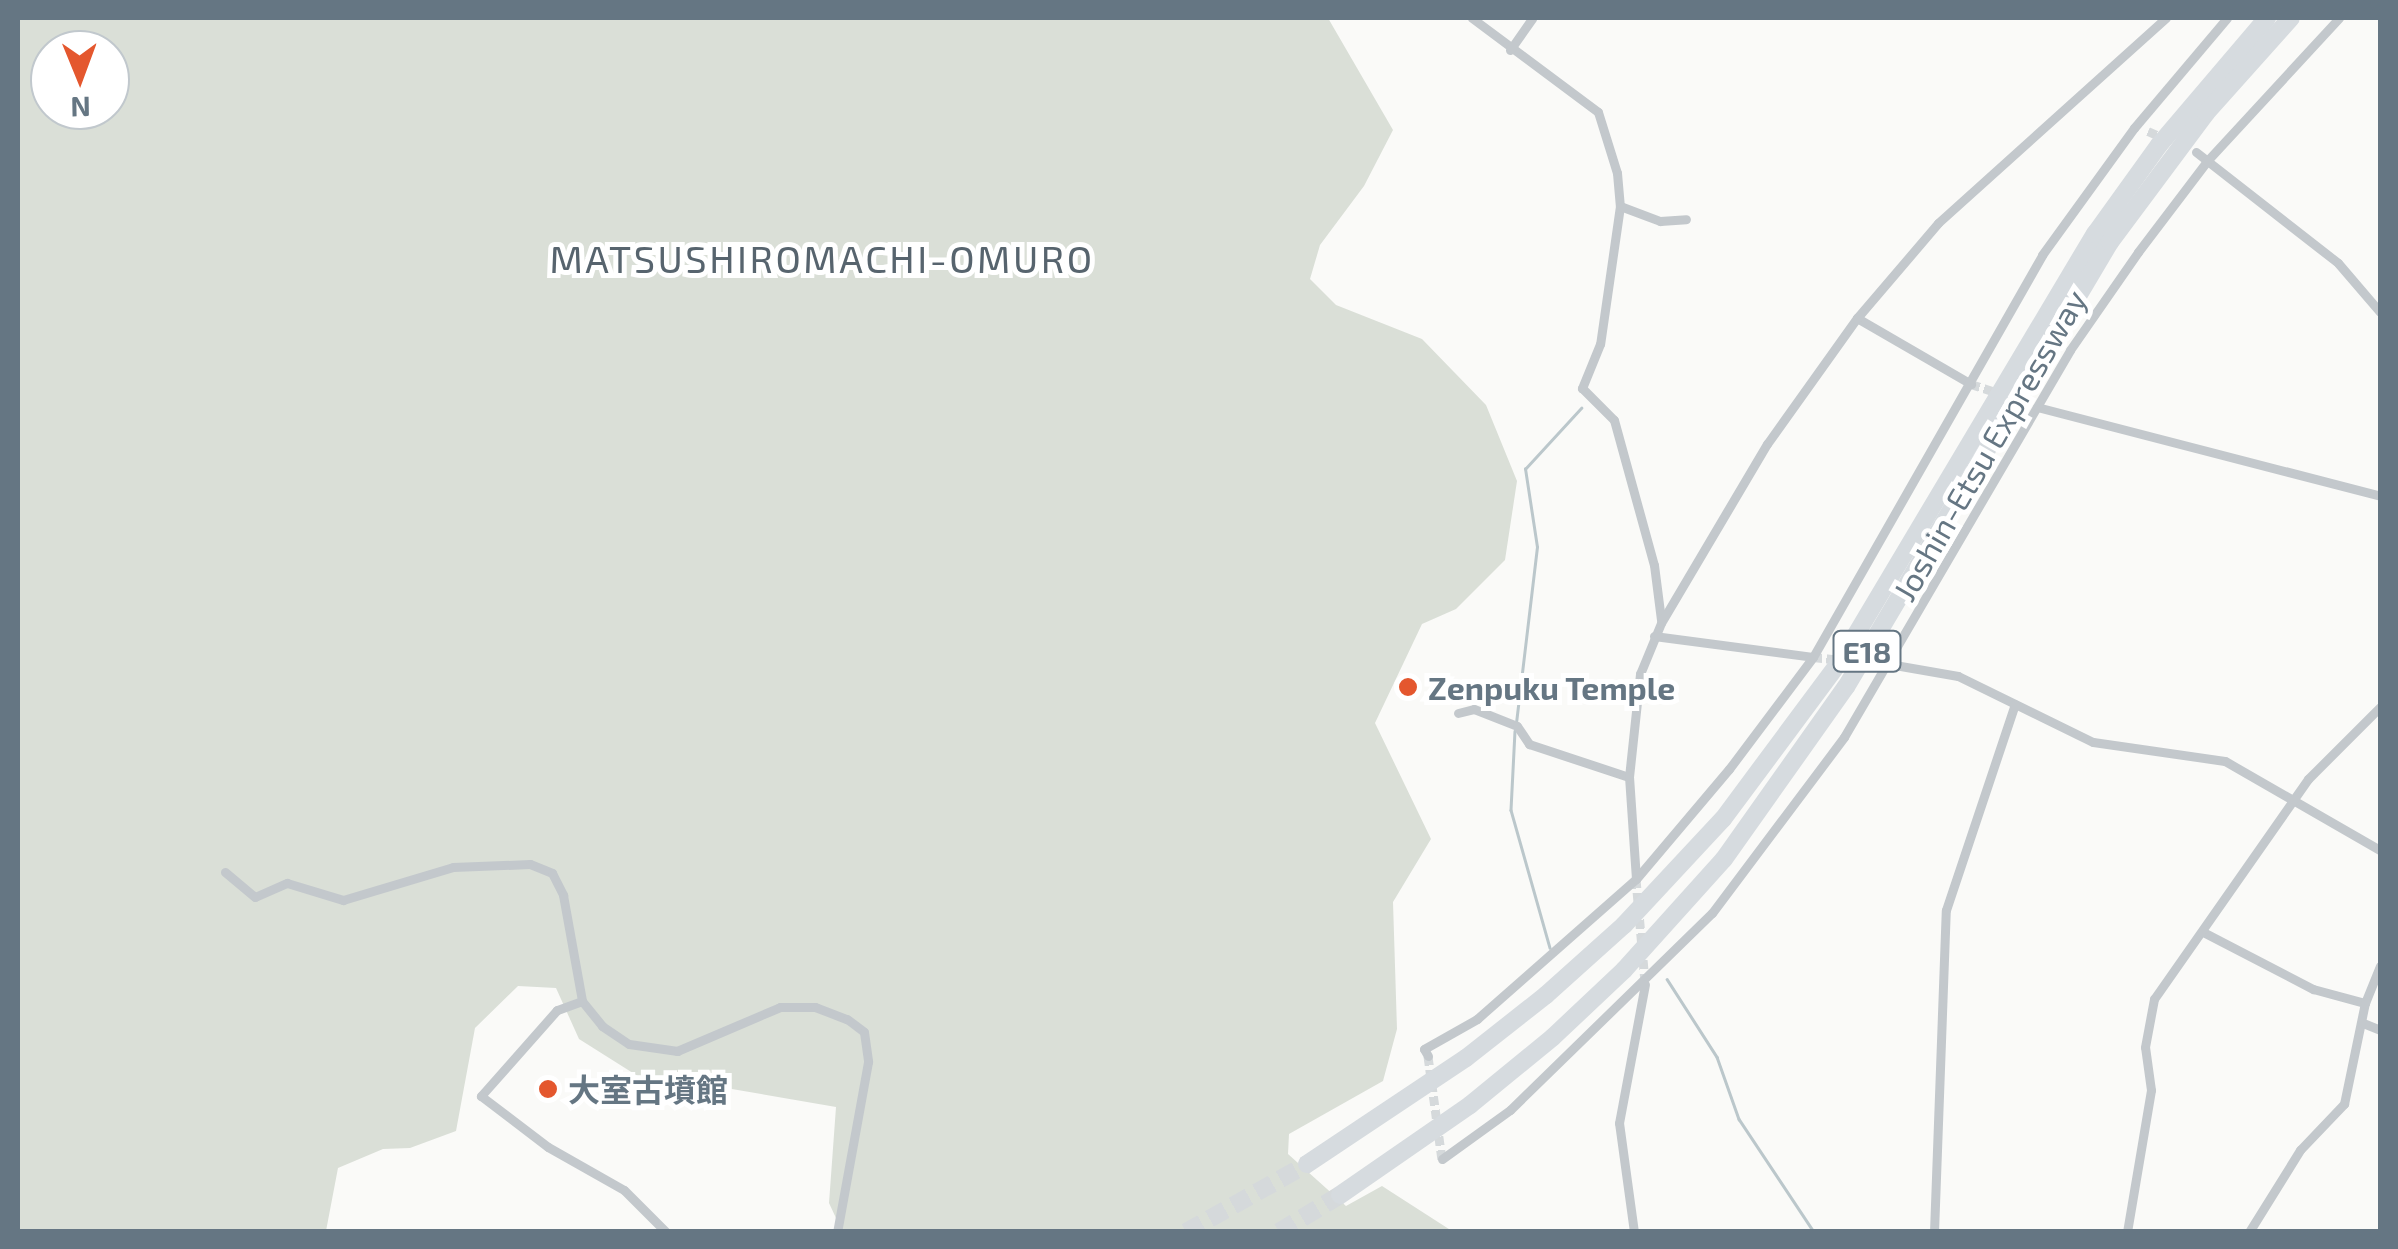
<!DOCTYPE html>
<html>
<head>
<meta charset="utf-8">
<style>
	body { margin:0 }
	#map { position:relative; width:2398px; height:1249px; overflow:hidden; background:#fafaf8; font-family:"Exo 2","Noto Sans JP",sans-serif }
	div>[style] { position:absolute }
	.green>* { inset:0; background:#dadfd7 }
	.stream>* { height:2.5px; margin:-1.25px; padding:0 1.25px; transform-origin:1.25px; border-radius:1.25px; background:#bbc7cb }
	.street-tunnel>* { height:9px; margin-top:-4.5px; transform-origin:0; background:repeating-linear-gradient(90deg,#d5d9db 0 9px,transparent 0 13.5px) }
	.highway-tunnel>* { height:18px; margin-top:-9px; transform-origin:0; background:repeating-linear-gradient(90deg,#d5d9db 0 18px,transparent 0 27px) }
	.street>* { height:9px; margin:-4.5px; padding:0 4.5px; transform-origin:4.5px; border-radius:4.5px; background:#c3c8cc }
	.highway>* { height:18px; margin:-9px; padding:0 9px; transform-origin:9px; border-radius:9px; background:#d6dbdf }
	.dots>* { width:28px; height:28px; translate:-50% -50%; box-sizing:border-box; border:5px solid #fff; border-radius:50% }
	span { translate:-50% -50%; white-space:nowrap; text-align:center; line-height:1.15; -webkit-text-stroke:10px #fff; paint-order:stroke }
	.shield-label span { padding:2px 8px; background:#fff; border:2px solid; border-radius:8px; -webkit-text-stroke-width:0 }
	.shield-label { font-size:30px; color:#657683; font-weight:700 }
	.street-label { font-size:32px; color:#657683 }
	.poi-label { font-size:32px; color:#657683; font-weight:700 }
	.left { translate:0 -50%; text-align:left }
	.quarter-label { font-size:38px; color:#57646e; letter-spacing:2.5px }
	.frame { position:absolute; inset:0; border:20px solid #657683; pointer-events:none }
	.north { position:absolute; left:30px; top:30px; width:100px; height:100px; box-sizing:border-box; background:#fff; border:2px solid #c1c8cd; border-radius:50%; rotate:179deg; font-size:28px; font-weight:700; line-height:40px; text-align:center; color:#657683 }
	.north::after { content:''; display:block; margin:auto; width:35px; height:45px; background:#e4572e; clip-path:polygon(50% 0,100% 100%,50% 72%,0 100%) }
</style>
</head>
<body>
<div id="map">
	<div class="green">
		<div style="clip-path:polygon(evenodd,18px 18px,1328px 18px,1393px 130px,1364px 186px,1320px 245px,1310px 279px,1336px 305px,1422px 339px,1486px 405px,1517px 481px,1505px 560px,1456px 609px,1422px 624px,1375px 723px,1431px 839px,1393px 902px,1397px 1029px,1383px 1081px,1289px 1134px,1288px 1154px,1346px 1206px,1382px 1186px,1452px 1231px,842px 1231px,829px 1203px,836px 1107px,662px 1077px,644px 1080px,579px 1039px,556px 988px,518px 986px,475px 1028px,456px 1131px,410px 1148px,383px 1149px,338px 1168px,326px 1231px,18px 1231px,18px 18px,50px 50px,110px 50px,110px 110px,50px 110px,50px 50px)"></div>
	</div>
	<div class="stream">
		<div style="left:1516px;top:723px;width:177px;rotate:-83.2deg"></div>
		<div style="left:1537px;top:547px;width:79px;rotate:-98.7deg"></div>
		<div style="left:1525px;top:469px;width:83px;rotate:-47.4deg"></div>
		<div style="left:1515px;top:731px;width:79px;rotate:92.9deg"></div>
		<div style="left:1511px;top:810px;width:143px;rotate:74.2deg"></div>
		<div style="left:1667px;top:979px;width:93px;rotate:57.3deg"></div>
		<div style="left:1717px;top:1057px;width:66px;rotate:70.5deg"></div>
		<div style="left:1739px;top:1119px;width:136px;rotate:56.4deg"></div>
	</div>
	<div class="street-tunnel">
		<div style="left:2148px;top:131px;width:20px;rotate:24deg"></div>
		<div style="left:1971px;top:384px;width:33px;rotate:18deg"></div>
		<div style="left:1813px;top:657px;width:29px;rotate:6deg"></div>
		<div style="left:1636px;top:879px;width:102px;rotate:85deg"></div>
		<div style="left:1428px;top:1056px;width:104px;rotate:82.3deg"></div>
	</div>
	<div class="highway-tunnel">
		<div style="left:1186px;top:1232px;width:139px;rotate:-29.3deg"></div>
		<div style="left:1279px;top:1232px;width:71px;rotate:-31.2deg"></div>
	</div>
	<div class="street">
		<div style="left:1472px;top:18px;width:157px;rotate:36.7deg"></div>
		<div style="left:1598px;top:112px;width:64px;rotate:72.7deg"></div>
		<div style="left:1617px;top:173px;width:33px;rotate:85deg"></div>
		<div style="left:1620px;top:206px;width:139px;rotate:98.2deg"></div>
		<div style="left:1600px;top:344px;width:48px;rotate:112.2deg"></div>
		<div style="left:1582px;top:388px;width:45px;rotate:45deg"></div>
		<div style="left:1614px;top:420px;width:150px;rotate:74.6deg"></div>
		<div style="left:1654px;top:565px;width:55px;rotate:82.7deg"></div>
		<div style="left:1510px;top:50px;width:39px;rotate:-55deg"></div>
		<div style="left:2196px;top:152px;width:180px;rotate:38deg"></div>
		<div style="left:2338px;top:263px;width:65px;rotate:49.4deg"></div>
		<div style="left:1620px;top:206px;width:43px;rotate:20.6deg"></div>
		<div style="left:1660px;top:221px;width:26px;rotate:-4deg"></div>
		<div style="left:1857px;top:318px;width:132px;rotate:30.1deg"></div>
		<div style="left:2037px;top:407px;width:354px;rotate:14.5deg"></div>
		<div style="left:1654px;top:636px;width:160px;rotate:7.5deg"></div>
		<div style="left:1889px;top:664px;width:70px;rotate:9.9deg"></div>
		<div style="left:1958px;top:676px;width:150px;rotate:26.1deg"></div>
		<div style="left:2093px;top:742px;width:133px;rotate:8.2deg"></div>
		<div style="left:2225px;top:761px;width:179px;rotate:29.9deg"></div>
		<div style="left:1458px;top:713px;width:16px;rotate:-14deg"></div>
		<div style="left:1474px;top:709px;width:46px;rotate:21.6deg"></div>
		<div style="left:1517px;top:726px;width:22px;rotate:56deg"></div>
		<div style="left:1529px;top:744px;width:105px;rotate:18.3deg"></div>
		<div style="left:225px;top:872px;width:39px;rotate:40deg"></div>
		<div style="left:255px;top:897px;width:35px;rotate:-24deg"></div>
		<div style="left:287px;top:883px;width:59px;rotate:16.9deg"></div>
		<div style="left:343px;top:900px;width:115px;rotate:-16.7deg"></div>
		<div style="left:453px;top:867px;width:77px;rotate:-2.2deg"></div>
		<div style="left:530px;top:864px;width:24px;rotate:22deg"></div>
		<div style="left:552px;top:873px;width:25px;rotate:63deg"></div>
		<div style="left:563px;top:895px;width:108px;rotate:79.8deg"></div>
		<div style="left:582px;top:1001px;width:32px;rotate:51deg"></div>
		<div style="left:602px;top:1026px;width:32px;rotate:34deg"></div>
		<div style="left:629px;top:1044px;width:49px;rotate:8.3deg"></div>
		<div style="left:677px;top:1051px;width:112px;rotate:-23.1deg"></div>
		<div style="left:780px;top:1007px;width:35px"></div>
		<div style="left:815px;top:1007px;width:34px;rotate:21deg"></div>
		<div style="left:847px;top:1019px;width:21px;rotate:37deg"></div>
		<div style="left:864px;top:1032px;width:30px;rotate:82deg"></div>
		<div style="left:868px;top:1062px;width:173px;rotate:100.3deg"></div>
		<div style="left:1636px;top:879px;width:102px;rotate:-93.9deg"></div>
		<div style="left:1629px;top:777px;width:104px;rotate:-83.9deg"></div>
		<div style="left:1640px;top:674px;width:55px;rotate:-67.6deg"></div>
		<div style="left:1661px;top:623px;width:208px;rotate:-59.4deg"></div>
		<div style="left:1767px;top:444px;width:155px;rotate:-54.5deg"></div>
		<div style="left:1857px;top:318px;width:125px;rotate:-49.5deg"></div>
		<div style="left:1938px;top:223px;width:307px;rotate:-42deg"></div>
		<div style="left:2205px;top:933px;width:122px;rotate:27.4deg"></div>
		<div style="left:2313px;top:989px;width:54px;rotate:15.1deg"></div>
		<div style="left:582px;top:1001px;width:27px;rotate:160deg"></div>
		<div style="left:557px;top:1010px;width:115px;rotate:131.5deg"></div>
		<div style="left:481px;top:1096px;width:84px;rotate:37.3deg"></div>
		<div style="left:548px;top:1147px;width:87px;rotate:29.5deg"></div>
		<div style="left:624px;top:1190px;width:59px;rotate:45deg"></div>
		<div style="left:2363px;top:1023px;width:18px;rotate:22deg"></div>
		<div style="left:1428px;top:1056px;width:8px;rotate:-120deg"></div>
		<div style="left:1424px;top:1049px;width:61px;rotate:-29.5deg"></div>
		<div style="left:1477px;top:1019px;width:212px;rotate:-41.4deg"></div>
		<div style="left:1636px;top:879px;width:144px;rotate:-49.8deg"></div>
		<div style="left:1729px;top:769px;width:140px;rotate:-53.1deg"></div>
		<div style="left:1813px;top:657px;width:463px;rotate:-60.3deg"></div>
		<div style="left:2042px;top:255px;width:157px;rotate:-54.1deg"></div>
		<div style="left:2134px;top:128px;width:144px;rotate:-49.8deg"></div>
		<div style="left:1442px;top:1159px;width:84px;rotate:-35.8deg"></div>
		<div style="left:1510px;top:1110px;width:282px;rotate:-44.3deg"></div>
		<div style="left:1712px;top:913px;width:220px;rotate:-53.1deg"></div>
		<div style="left:1844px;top:737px;width:448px;rotate:-59.7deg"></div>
		<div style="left:2070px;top:350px;width:119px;rotate:-55.2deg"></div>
		<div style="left:2138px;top:252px;width:114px;rotate:-52.8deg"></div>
		<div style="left:2207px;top:161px;width:195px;rotate:-47.3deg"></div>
		<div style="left:1634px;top:1232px;width:110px;rotate:-97.8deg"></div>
		<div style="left:1619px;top:1123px;width:141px;rotate:-79.4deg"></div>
		<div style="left:1934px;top:1232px;width:322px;rotate:-87.9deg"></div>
		<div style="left:1946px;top:910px;width:217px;rotate:-71.5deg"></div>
		<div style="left:2127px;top:1232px;width:144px;rotate:-80.4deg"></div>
		<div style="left:2151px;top:1090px;width:43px;rotate:-97.9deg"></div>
		<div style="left:2145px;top:1047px;width:49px;rotate:-79.4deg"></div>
		<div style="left:2154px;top:999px;width:269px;rotate:-55deg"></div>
		<div style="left:2308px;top:779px;width:102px;rotate:-45deg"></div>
		<div style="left:2249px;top:1232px;width:97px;rotate:-58.1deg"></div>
		<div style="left:2300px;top:1150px;width:64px;rotate:-46.3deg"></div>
		<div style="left:2344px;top:1104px;width:103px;rotate:-78.3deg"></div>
		<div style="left:2365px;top:1003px;width:40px;rotate:-68deg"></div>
	</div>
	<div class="highway">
		<div style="left:1307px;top:1164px;width:191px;rotate:-33.7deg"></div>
		<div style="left:1466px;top:1058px;width:102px;rotate:-38.2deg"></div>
		<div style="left:1546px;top:995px;width:105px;rotate:-41.9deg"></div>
		<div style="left:1624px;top:925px;width:145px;rotate:-47deg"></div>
		<div style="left:1723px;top:819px;width:194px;rotate:-53.4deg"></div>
		<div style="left:1839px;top:663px;width:500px;rotate:-59.2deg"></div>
		<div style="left:2095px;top:234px;width:110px;rotate:-54.3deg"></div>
		<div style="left:2159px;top:145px;width:167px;rotate:-49.6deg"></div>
		<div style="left:1340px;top:1195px;width:158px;rotate:-34.7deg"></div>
		<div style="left:1470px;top:1105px;width:107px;rotate:-39.3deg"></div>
		<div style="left:1553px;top:1037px;width:98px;rotate:-43.3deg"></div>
		<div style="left:1624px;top:970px;width:149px;rotate:-48deg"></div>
		<div style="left:1724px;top:859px;width:211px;rotate:-54.7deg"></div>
		<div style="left:1846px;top:687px;width:517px;rotate:-59.32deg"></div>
		<div style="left:2110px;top:242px;width:161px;rotate:-53.3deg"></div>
		<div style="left:2206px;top:113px;width:127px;rotate:-48.2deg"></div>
	</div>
	<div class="dots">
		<div style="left:1408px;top:687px;background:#e4572e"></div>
		<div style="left:548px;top:1089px;background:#e4572e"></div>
	</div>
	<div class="shield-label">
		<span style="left:1867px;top:651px">E18</span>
	</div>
	<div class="street-label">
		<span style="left:1989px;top:445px;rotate:-60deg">Joshin-Etsu Expressway</span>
	</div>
	<div class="poi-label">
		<span class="left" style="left:1428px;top:687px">Zenpuku Temple</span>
		<span class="left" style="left:568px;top:1089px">大室古墳館</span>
	</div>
	<div class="quarter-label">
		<span style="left:822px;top:259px">MATSUSHIROMACHI-OMURO</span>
	</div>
	<div class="frame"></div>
	<div class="north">N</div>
</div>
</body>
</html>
